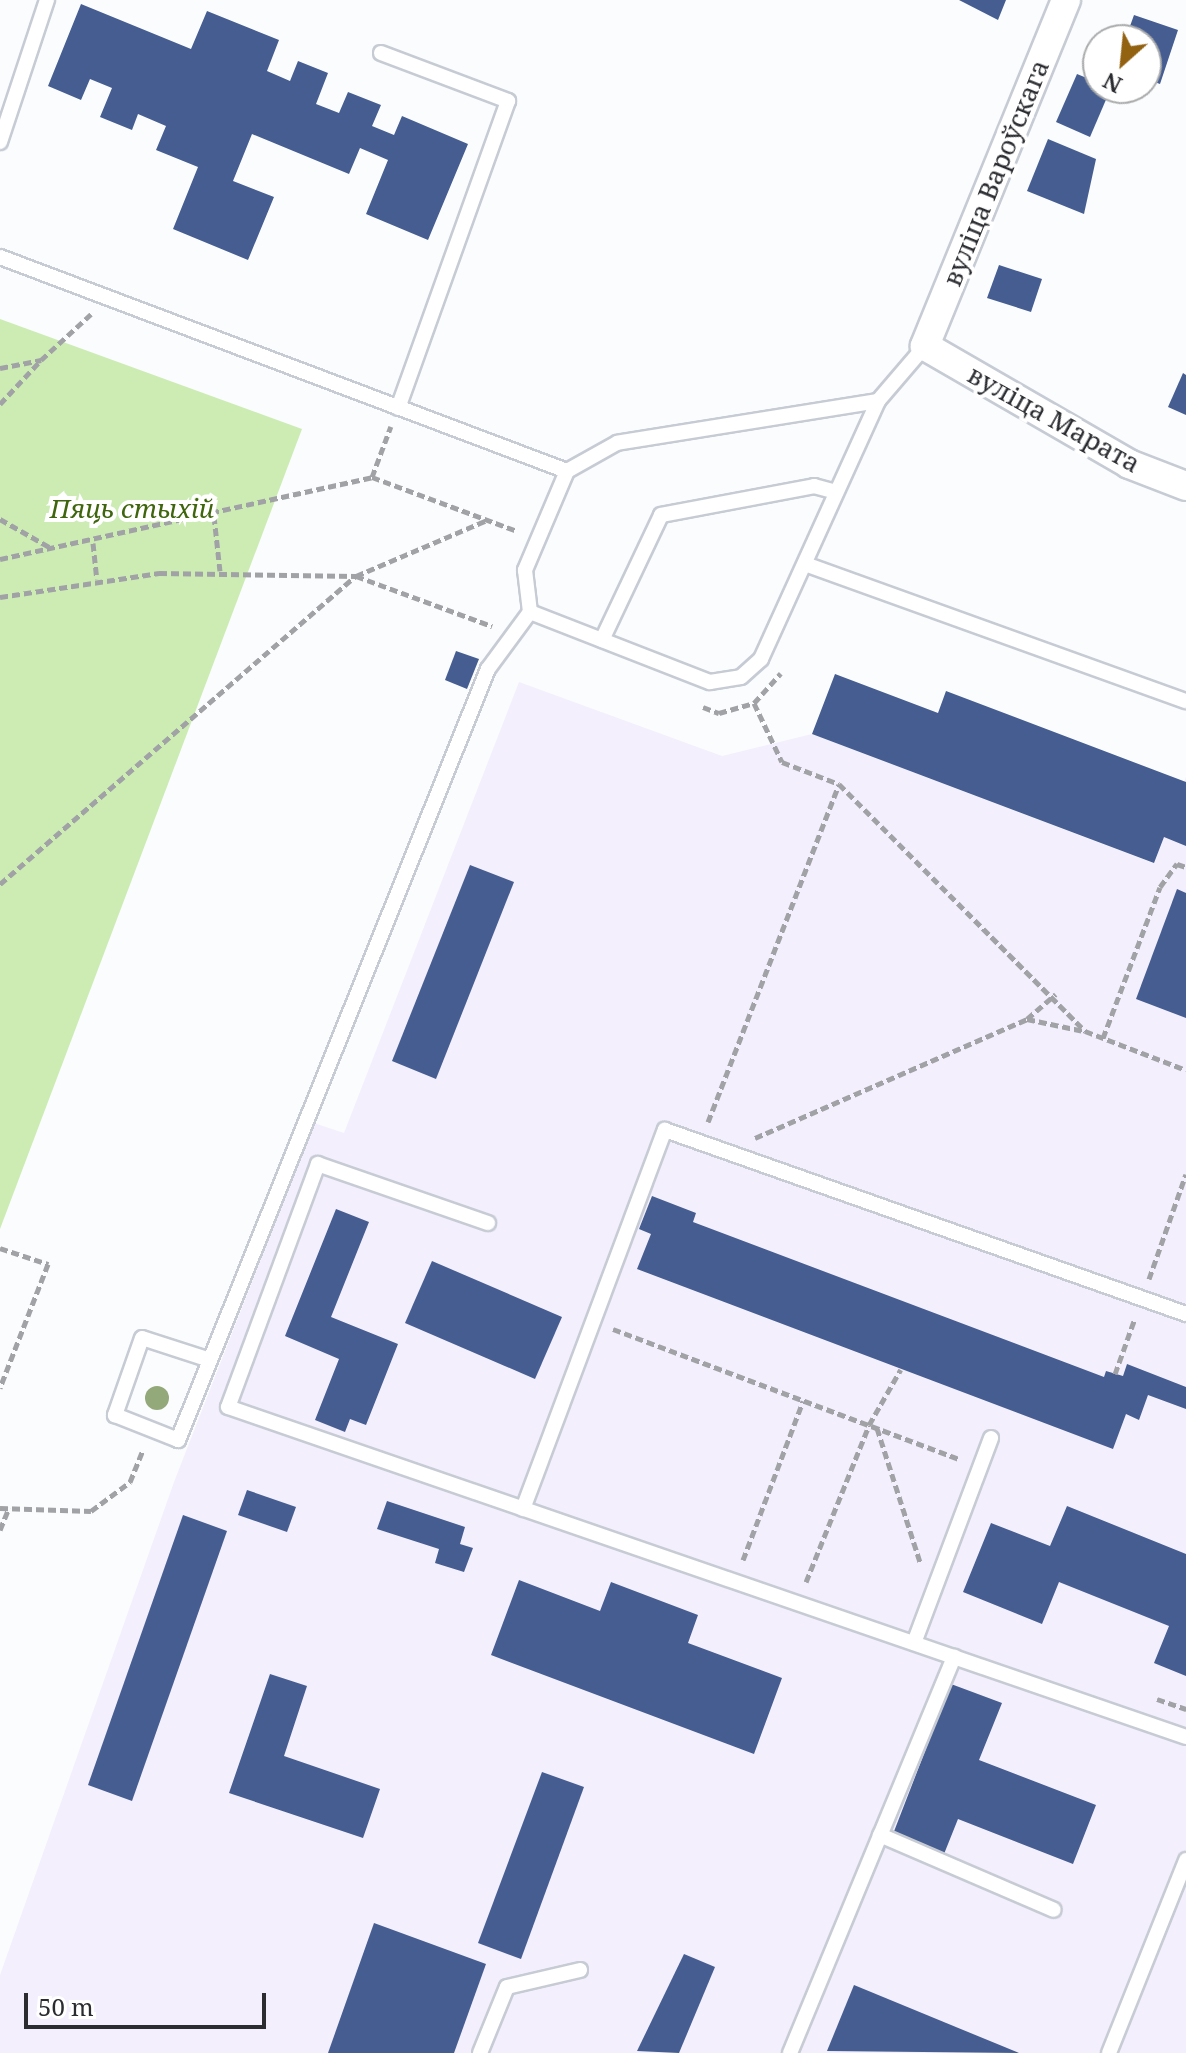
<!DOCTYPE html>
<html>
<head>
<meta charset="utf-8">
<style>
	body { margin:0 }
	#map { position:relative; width:1186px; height:2053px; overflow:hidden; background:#fbfcfe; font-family:"Noto Serif",serif }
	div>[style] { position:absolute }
	.medical>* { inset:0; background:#f3effd }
	.green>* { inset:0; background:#cdecb4 }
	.building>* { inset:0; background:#455d91 }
	.path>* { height:5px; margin-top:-2.5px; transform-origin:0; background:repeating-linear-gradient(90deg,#a1a2a5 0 8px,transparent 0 12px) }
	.roads { filter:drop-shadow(2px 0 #c6cbd4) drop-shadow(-2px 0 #c6cbd4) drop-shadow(0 2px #c6cbd4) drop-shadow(0 -2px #c6cbd4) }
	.lane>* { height:14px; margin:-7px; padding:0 7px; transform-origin:7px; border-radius:7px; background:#fff }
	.street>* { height:28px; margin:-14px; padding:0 14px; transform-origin:14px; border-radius:14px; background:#fff }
	.trees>* { width:24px; height:24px; margin:-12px; border-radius:50%; background:#94a97a }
	span { translate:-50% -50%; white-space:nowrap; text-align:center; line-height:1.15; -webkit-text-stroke:8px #fff; paint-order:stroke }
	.street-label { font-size:26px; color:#2b2c30 }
	.park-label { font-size:26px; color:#3f650e; font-style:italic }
	.north { position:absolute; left:1082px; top:24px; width:80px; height:80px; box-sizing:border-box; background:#fff; border:2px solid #aaabac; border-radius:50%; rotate:207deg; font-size:22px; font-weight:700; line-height:32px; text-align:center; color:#2b2c30 }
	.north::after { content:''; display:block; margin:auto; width:28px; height:36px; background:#936211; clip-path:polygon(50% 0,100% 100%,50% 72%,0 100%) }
	.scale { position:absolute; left:24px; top:1993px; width:242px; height:36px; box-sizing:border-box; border:4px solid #2b2c30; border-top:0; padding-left:10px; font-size:24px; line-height:28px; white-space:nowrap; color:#2b2c30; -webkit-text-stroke:6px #fff; paint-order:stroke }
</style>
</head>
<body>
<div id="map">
	<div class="medical">
		<div style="clip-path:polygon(519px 682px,722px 756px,812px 734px,1153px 863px,1186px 777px,1186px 2053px,0 2053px,0 1975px,174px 1482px,314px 1123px,344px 1133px)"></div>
	</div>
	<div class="green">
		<div style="clip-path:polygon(0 319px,302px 429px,0 1229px)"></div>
	</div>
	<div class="building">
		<div style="clip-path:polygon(959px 0,1006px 0,998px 20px)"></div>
		<div style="clip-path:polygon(81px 4px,191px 49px,207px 11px,279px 40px,267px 71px,290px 81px,298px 61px,328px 73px,316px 104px,339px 113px,348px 92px,381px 105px,372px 126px,394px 135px,402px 116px,468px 144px,428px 240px,366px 214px,388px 160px,360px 148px,349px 174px,252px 134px,233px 181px,274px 197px,248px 260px,173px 229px,198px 167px,156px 150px,166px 126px,138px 114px,132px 130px,100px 117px,112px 88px,90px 79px,81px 100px,48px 86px)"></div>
		<div style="clip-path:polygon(1134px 15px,1178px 30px,1160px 84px,1146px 79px,1146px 40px,1125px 40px)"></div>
		<div style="clip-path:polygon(1077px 74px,1111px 88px,1090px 137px,1056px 122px)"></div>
		<div style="clip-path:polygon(1048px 139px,1096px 159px,1084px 214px,1027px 191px)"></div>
		<div style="clip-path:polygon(999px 265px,1042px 279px,1031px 312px,987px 298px)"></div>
		<div style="clip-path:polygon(1183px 373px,1186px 375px,1186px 415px,1168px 407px)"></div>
		<div style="clip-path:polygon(456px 651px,479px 659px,467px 689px,445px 680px)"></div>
		<div style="clip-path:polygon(835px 674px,938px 713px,946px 691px,1186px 782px,1186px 846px,1164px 837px,1154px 863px,812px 734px)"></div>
		<div style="clip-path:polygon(470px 865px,514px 882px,436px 1079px,392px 1061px)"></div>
		<div style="clip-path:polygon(1177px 889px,1186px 893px,1186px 1018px,1136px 999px)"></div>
		<div style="clip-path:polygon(652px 1196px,696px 1213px,693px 1222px,1104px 1377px,1106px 1371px,1123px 1376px,1127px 1364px,1186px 1387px,1186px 1409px,1148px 1395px,1139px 1420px,1126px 1414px,1113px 1449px,637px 1269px,651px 1234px,639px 1229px)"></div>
		<div style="clip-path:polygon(336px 1209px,369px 1222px,331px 1317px,398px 1344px,366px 1425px,350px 1419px,345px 1432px,315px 1420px,339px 1359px,285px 1336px)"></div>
		<div style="clip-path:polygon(432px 1261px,562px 1317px,535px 1379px,405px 1323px)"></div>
		<div style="clip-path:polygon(247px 1490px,296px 1507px,287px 1532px,238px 1515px)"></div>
		<div style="clip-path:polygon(387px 1501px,465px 1527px,460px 1544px,473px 1548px,464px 1572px,435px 1563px,439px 1549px,377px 1529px)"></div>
		<div style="clip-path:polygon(1067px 1506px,1186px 1554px,1186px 1676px,1154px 1663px,1169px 1626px,1059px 1582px,1042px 1624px,963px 1592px,991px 1523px,1050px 1546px)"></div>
		<div style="clip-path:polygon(183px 1515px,227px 1531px,132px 1801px,88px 1785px)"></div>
		<div style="clip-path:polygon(519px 1580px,600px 1611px,611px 1582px,698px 1615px,688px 1643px,782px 1678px,754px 1754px,491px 1655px)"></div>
		<div style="clip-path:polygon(270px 1674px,307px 1686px,284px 1756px,380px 1789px,363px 1838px,229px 1793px)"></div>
		<div style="clip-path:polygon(951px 1684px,1002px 1703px,979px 1760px,1096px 1805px,1073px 1864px,958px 1819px,944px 1854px,893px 1834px)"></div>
		<div style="clip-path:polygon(542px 1772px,584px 1787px,521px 1959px,478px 1943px)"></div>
		<div style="clip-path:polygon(374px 1923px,486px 1964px,454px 2053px,328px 2053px)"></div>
		<div style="clip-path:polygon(684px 1954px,715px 1967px,679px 2053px,637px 2051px)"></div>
		<div style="clip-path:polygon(854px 1985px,1019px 2053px,827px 2051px)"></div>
	</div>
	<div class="path">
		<div style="left:0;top:368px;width:42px;rotate:-11deg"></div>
		<div style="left:41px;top:360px;width:68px;rotate:-42.6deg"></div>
		<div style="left:0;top:404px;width:60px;rotate:-47deg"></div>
		<div style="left:372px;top:477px;width:155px;rotate:20.4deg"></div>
		<div style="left:214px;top:516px;width:55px;rotate:83.8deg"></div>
		<div style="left:0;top:519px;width:59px;rotate:29.6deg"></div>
		<div style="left:93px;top:543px;width:36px;rotate:84deg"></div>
		<div style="left:0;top:559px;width:381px;rotate:-12.4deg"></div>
		<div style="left:372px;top:477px;width:54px;rotate:-69.6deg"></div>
		<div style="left:0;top:597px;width:161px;rotate:-8.6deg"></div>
		<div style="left:159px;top:573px;width:197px;rotate:0.9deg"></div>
		<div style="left:356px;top:576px;width:145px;rotate:20.2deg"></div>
		<div style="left:754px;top:703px;width:65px;rotate:64.6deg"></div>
		<div style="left:782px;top:762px;width:61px;rotate:21.1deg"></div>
		<div style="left:839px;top:784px;width:349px;rotate:45.1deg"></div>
		<div style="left:1085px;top:1031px;width:108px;rotate:21.1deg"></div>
		<div style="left:703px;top:707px;width:17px;rotate:21deg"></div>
		<div style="left:719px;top:713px;width:36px;rotate:-16deg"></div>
		<div style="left:754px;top:703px;width:40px;rotate:-48deg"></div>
		<div style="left:0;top:884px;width:471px;rotate:-40.9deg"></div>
		<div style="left:356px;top:576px;width:142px;rotate:-23.1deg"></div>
		<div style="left:1027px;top:1019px;width:38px;rotate:-41deg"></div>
		<div style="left:1103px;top:1038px;width:161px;rotate:-69.3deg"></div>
		<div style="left:1160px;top:887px;width:29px;rotate:-54deg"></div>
		<div style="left:1177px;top:864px;width:9px;rotate:18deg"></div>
		<div style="left:708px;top:1122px;width:362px;rotate:-68.8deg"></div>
		<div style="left:755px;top:1138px;width:297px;rotate:-23.6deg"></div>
		<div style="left:1027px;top:1019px;width:58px;rotate:11.9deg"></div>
		<div style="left:0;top:1248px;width:51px;rotate:18.4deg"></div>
		<div style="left:48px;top:1264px;width:133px;rotate:111.2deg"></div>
		<div style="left:1149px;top:1279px;width:111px;rotate:-70.6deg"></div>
		<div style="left:613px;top:1329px;width:370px;rotate:20.6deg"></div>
		<div style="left:1115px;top:1374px;width:59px;rotate:-70.3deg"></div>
		<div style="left:877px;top:1428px;width:141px;rotate:72.2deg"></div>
		<div style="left:0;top:1508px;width:91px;rotate:1.9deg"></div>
		<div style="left:91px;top:1511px;width:49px;rotate:-36.6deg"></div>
		<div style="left:130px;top:1482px;width:35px;rotate:-68deg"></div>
		<div style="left:0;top:1530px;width:24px;rotate:-68deg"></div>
		<div style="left:743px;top:1560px;width:170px;rotate:-69.3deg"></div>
		<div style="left:806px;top:1582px;width:169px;rotate:-68.1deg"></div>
		<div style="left:869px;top:1425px;width:64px;rotate:-60.3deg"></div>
		<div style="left:1157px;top:1699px;width:31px;rotate:19deg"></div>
	</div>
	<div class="roads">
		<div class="lane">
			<div style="left:381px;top:53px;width:136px;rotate:20.7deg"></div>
			<div style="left:508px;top:101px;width:326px;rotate:109.7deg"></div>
			<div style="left:0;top:142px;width:150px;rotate:-71.7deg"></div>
			<div style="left:0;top:257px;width:606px;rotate:20.68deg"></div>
			<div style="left:878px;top:401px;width:264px;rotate:170.9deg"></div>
			<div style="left:617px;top:443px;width:57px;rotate:150.8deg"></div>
			<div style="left:567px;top:471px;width:108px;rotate:113deg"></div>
			<div style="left:525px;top:570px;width:42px;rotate:83.2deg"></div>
			<div style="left:530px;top:612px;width:193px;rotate:21.3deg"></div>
			<div style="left:710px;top:682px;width:31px;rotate:-9deg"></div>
			<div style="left:741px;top:677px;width:27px;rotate:-42deg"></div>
			<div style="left:761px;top:659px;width:283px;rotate:-65.6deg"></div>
			<div style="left:878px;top:401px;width:72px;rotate:-49.5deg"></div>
			<div style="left:805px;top:564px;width:405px;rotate:19.8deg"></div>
			<div style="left:602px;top:640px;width:138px;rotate:-64.7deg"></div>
			<div style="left:661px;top:515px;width:156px;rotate:-10.7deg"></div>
			<div style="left:814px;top:486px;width:23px;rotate:15deg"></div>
			<div style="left:488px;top:1223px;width:180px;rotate:-160.9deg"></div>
			<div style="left:318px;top:1164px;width:259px;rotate:110.3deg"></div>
			<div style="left:228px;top:1407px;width:1013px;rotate:19.01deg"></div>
			<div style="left:210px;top:1360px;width:71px;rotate:-162.1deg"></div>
			<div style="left:142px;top:1338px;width:82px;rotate:109.3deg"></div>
			<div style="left:115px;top:1415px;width:68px;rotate:21.6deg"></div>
			<div style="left:178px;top:1440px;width:831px;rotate:-68.1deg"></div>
			<div style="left:488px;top:669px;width:71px;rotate:-53.6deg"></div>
			<div style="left:523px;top:1509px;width:405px;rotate:-69.5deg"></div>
			<div style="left:665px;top:1130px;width:553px;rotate:19.45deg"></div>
			<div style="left:914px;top:1643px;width:219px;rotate:-69.4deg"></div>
			<div style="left:880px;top:1835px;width:189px;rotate:23.3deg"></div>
			<div style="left:480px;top:2053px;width:71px;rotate:-67.8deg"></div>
			<div style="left:507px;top:1987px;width:75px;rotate:-13.1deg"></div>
			<div style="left:790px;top:2053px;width:429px;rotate:-67.5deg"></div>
			<div style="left:1109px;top:2053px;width:208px;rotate:-68.2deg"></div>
		</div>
		<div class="street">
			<div style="left:1066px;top:0;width:374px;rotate:112.2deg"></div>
			<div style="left:925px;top:346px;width:236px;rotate:30deg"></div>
			<div style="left:1129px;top:464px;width:61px;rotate:21.1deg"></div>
		</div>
	</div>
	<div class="trees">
		<div style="left:157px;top:1398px"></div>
	</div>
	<div class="street-label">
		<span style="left:996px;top:173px;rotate:-68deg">вуліца Вароўскага</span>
		<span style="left:1054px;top:419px;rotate:29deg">вуліца Марата</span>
	</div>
	<div class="park-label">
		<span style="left:132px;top:509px">Пяць стыхій</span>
	</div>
	<div class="north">N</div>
	<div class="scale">50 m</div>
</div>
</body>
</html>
